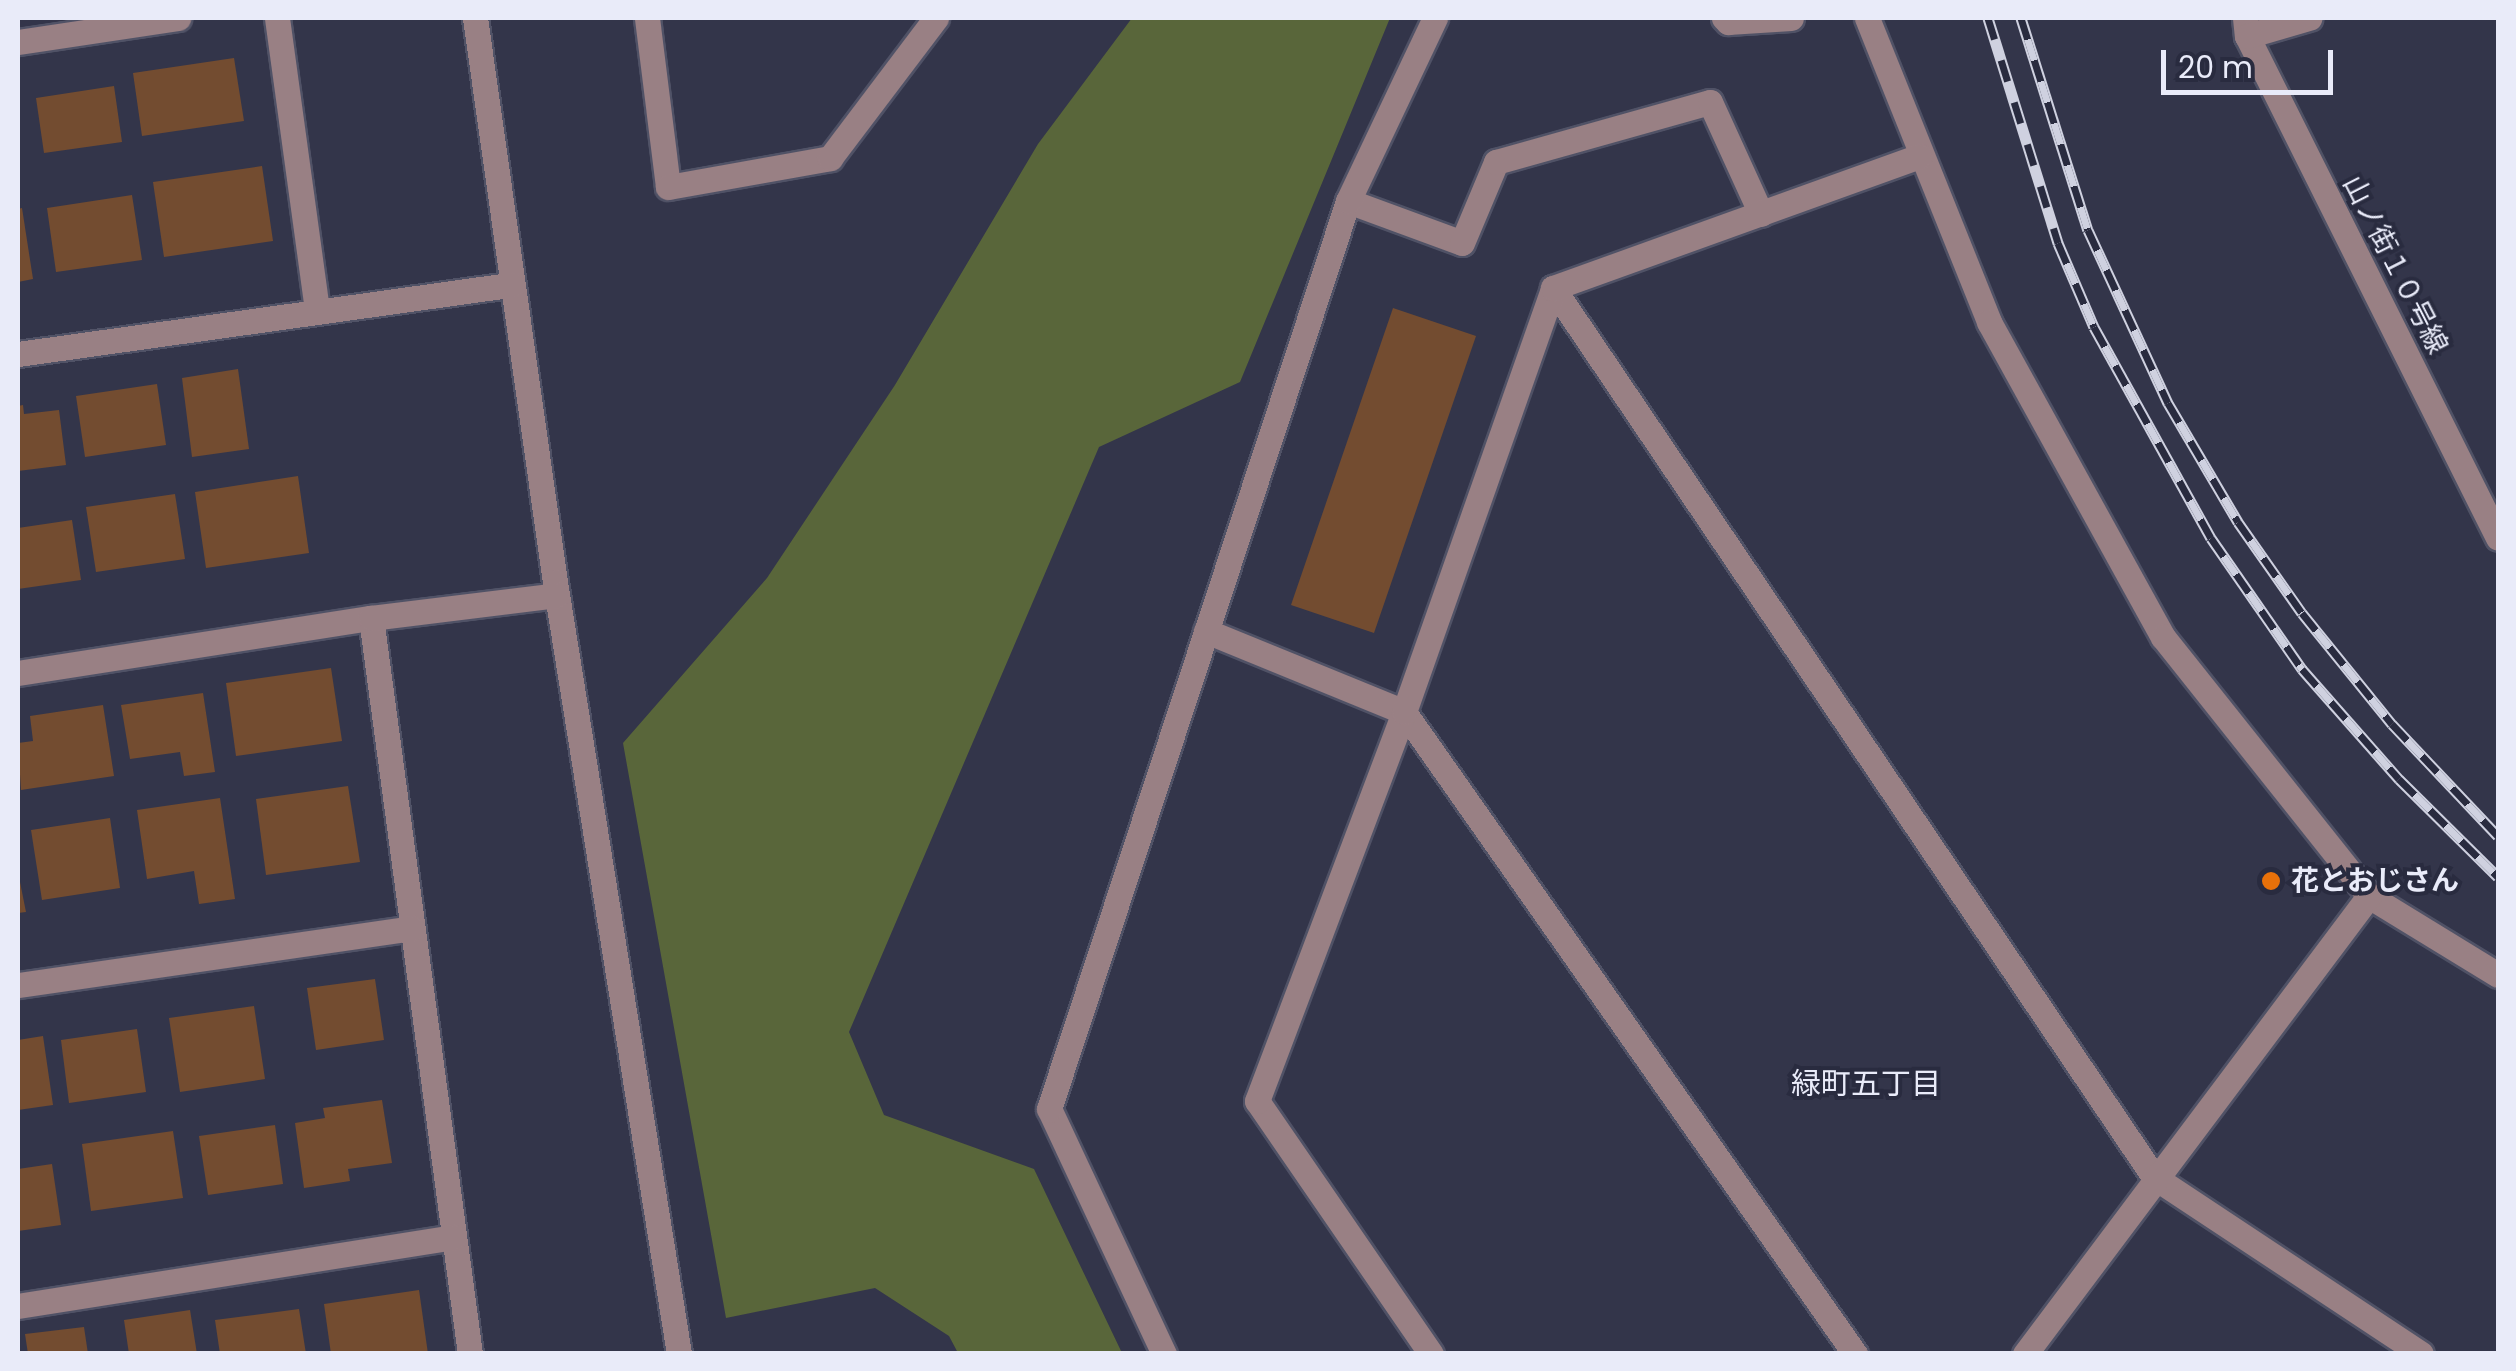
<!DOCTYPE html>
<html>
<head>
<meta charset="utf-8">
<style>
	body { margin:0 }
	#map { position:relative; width:2516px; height:1371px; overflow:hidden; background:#33354a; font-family:Poppins,"Noto Sans JP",sans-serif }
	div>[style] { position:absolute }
	.forest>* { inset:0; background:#59663a }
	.building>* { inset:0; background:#734c30 }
	.roads { filter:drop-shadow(2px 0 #505266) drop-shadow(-2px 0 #505266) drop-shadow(0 2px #505266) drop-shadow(0 -2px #505266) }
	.minor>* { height:25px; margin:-12.5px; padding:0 12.5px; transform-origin:12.5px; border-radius:12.5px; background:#998084 }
	.rail>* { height:11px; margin-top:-5.5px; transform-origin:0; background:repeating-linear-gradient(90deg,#292b3f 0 22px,#cfd1e0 0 44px); box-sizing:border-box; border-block:2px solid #cfd1e0 }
	.dots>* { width:28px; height:28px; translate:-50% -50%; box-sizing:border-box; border:5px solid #292b3f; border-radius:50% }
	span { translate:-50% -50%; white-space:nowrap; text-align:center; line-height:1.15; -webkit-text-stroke:8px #292b3f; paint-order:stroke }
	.street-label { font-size:28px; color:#e9ebf9 }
	.poi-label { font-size:28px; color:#e9ebf9; font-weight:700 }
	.left { translate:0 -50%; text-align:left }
	.neighbourhood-label { font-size:30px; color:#e9ebf9 }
	.frame { position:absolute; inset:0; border:20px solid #e9ebf9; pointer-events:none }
	.scale { position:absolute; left:2161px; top:50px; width:172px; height:45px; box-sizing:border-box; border:5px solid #e9ebf9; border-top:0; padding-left:12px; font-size:30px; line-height:35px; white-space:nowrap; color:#e9ebf9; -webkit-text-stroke:8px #292b3f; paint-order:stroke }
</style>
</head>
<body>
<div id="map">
	<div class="forest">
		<div style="clip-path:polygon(1132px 18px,1390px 18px,1240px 382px,1099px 447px,849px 1032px,884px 1115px,1034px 1169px,1122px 1353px,958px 1353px,949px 1336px,875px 1288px,726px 1318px,623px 743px,767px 578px,895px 385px,1038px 144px)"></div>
	</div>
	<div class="building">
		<div style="clip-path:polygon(234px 58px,244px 121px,142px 136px,133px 73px)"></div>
		<div style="clip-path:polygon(114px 86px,122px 142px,44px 153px,36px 98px)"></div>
		<div style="clip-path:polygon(262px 166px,273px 241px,164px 257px,153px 182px)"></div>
		<div style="clip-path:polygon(132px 195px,142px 260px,56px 272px,47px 208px)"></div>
		<div style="clip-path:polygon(22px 208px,33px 279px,18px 282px,18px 209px)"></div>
		<div style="clip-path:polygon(1393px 308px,1476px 336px,1374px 633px,1291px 605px)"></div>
		<div style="clip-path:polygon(238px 369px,249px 449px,192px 457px,182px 378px)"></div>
		<div style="clip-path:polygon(157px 384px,166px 445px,85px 457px,76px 396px)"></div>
		<div style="clip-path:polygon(23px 405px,24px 414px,59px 410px,66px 465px,18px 471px,18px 406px)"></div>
		<div style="clip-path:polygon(298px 476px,309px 553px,206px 568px,195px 492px)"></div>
		<div style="clip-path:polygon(175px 494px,185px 559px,96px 572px,86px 507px)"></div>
		<div style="clip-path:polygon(72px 520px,81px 580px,18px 589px,18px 528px)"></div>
		<div style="clip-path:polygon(331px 668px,342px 741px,236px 756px,226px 683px)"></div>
		<div style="clip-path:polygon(203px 693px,215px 772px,184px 776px,180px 752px,130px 759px,121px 705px)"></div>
		<div style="clip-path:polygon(103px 705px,114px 776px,21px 790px,18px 743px,33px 741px,30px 716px)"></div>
		<div style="clip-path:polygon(348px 786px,360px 862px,266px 875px,256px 799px)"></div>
		<div style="clip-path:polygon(220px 798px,235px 899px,199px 904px,194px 871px,147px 879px,137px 810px)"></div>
		<div style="clip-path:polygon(110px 818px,120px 888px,42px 900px,31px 830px)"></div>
		<div style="clip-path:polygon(18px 872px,26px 912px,18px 913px)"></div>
		<div style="clip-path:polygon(375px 979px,384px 1040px,316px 1050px,307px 988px)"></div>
		<div style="clip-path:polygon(254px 1006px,265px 1079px,180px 1092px,169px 1018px)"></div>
		<div style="clip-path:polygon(137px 1029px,146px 1092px,69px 1103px,61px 1040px)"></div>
		<div style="clip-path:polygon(43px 1036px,53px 1105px,18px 1110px,18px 1040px)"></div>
		<div style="clip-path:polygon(382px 1100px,392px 1163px,348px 1169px,350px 1181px,304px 1188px,295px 1123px,325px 1118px,323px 1108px)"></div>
		<div style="clip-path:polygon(275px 1125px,283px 1184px,208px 1195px,199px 1136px)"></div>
		<div style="clip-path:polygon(173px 1131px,183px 1198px,91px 1211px,82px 1144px)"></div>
		<div style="clip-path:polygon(52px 1164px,61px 1225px,18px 1231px,18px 1169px)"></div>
		<div style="clip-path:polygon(419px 1290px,428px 1354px,331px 1354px,324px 1304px)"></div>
		<div style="clip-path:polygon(299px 1309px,306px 1354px,220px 1354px,215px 1320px)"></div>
		<div style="clip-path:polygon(190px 1310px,197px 1354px,129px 1354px,124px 1320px)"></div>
		<div style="clip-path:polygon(84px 1327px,88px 1354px,28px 1354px,25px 1334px)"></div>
	</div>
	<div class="roads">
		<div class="minor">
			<div style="left:277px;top:18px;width:296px;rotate:82.2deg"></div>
			<div style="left:475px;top:18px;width:570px;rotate:81.93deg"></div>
			<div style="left:555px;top:582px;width:782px;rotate:80.87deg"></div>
			<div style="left:647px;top:18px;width:170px;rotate:82.9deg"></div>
			<div style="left:668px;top:187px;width:165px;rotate:-10.1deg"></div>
			<div style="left:830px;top:158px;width:176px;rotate:-52.9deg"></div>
			<div style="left:1724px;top:18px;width:6px;rotate:45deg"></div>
			<div style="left:1728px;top:22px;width:63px;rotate:-3.6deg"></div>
			<div style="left:1867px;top:18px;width:328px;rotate:68.1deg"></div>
			<div style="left:1989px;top:322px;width:360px;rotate:61.1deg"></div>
			<div style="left:2163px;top:637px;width:331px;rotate:51.5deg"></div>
			<div style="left:2369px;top:896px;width:151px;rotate:31.5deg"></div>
			<div style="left:2245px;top:18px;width:18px;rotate:84deg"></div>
			<div style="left:2247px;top:36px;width:561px;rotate:63.43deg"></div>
			<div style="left:2247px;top:36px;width:65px;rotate:-16.2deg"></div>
			<div style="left:18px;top:42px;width:162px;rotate:-8.5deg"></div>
			<div style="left:1348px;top:201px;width:121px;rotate:20.2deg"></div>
			<div style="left:1462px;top:243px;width:88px;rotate:-67.2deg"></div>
			<div style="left:1496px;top:162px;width:222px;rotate:-15.7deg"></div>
			<div style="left:1710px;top:102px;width:123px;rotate:65.5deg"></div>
			<div style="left:1553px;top:288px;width:1073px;rotate:55.94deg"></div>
			<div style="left:2154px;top:1177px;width:320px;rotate:33.5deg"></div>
			<div style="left:18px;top:354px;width:499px;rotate:-8deg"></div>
			<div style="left:371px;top:618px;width:743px;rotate:82.34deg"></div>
			<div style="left:1206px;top:631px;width:214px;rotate:22.2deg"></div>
			<div style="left:1404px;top:712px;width:785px;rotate:54.91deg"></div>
			<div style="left:18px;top:673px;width:357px;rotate:-8.9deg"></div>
			<div style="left:371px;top:618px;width:187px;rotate:-7deg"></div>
			<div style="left:18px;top:985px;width:398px;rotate:-8.2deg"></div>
			<div style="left:18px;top:1306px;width:441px;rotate:-9deg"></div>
			<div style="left:1164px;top:1354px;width:271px;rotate:-115.1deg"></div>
			<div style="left:1049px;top:1109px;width:956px;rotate:-71.77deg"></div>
			<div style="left:1348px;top:201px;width:203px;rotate:-64.6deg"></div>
			<div style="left:1431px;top:1354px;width:307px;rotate:-124.5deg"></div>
			<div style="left:1257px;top:1101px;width:416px;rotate:-69.3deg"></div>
			<div style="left:1404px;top:712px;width:449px;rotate:-70.6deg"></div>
			<div style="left:1553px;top:288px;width:389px;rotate:-19.8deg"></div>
			<div style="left:2025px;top:1354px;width:573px;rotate:-53.09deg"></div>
		</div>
	</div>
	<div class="rail">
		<div style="left:1988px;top:18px;width:236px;rotate:72.7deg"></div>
		<div style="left:2058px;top:243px;width:91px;rotate:66.8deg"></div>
		<div style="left:2094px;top:327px;width:241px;rotate:61deg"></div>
		<div style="left:2211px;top:538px;width:160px;rotate:55.2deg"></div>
		<div style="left:2302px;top:669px;width:147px;rotate:48.6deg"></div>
		<div style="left:2399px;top:779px;width:139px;rotate:44.7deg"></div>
		<div style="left:2021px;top:18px;width:222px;rotate:72.5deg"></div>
		<div style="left:2088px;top:230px;width:191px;rotate:65.2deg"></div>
		<div style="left:2168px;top:403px;width:138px;rotate:59.5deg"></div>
		<div style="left:2238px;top:522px;width:111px;rotate:54.9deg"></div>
		<div style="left:2302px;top:613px;width:143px;rotate:51deg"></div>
		<div style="left:2392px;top:724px;width:154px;rotate:46.6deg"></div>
	</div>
	<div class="dots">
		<div style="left:2271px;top:881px;background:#e8710a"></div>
	</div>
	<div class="street-label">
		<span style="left:2395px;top:265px;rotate:63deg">山ノ街１０号線</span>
	</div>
	<div class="poi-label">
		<span class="left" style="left:2291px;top:881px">花とおじさん</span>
	</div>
	<div class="neighbourhood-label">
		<span style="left:1866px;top:1084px">緑町五丁目</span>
	</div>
	<div class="frame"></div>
	<div class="scale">20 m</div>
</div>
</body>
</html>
